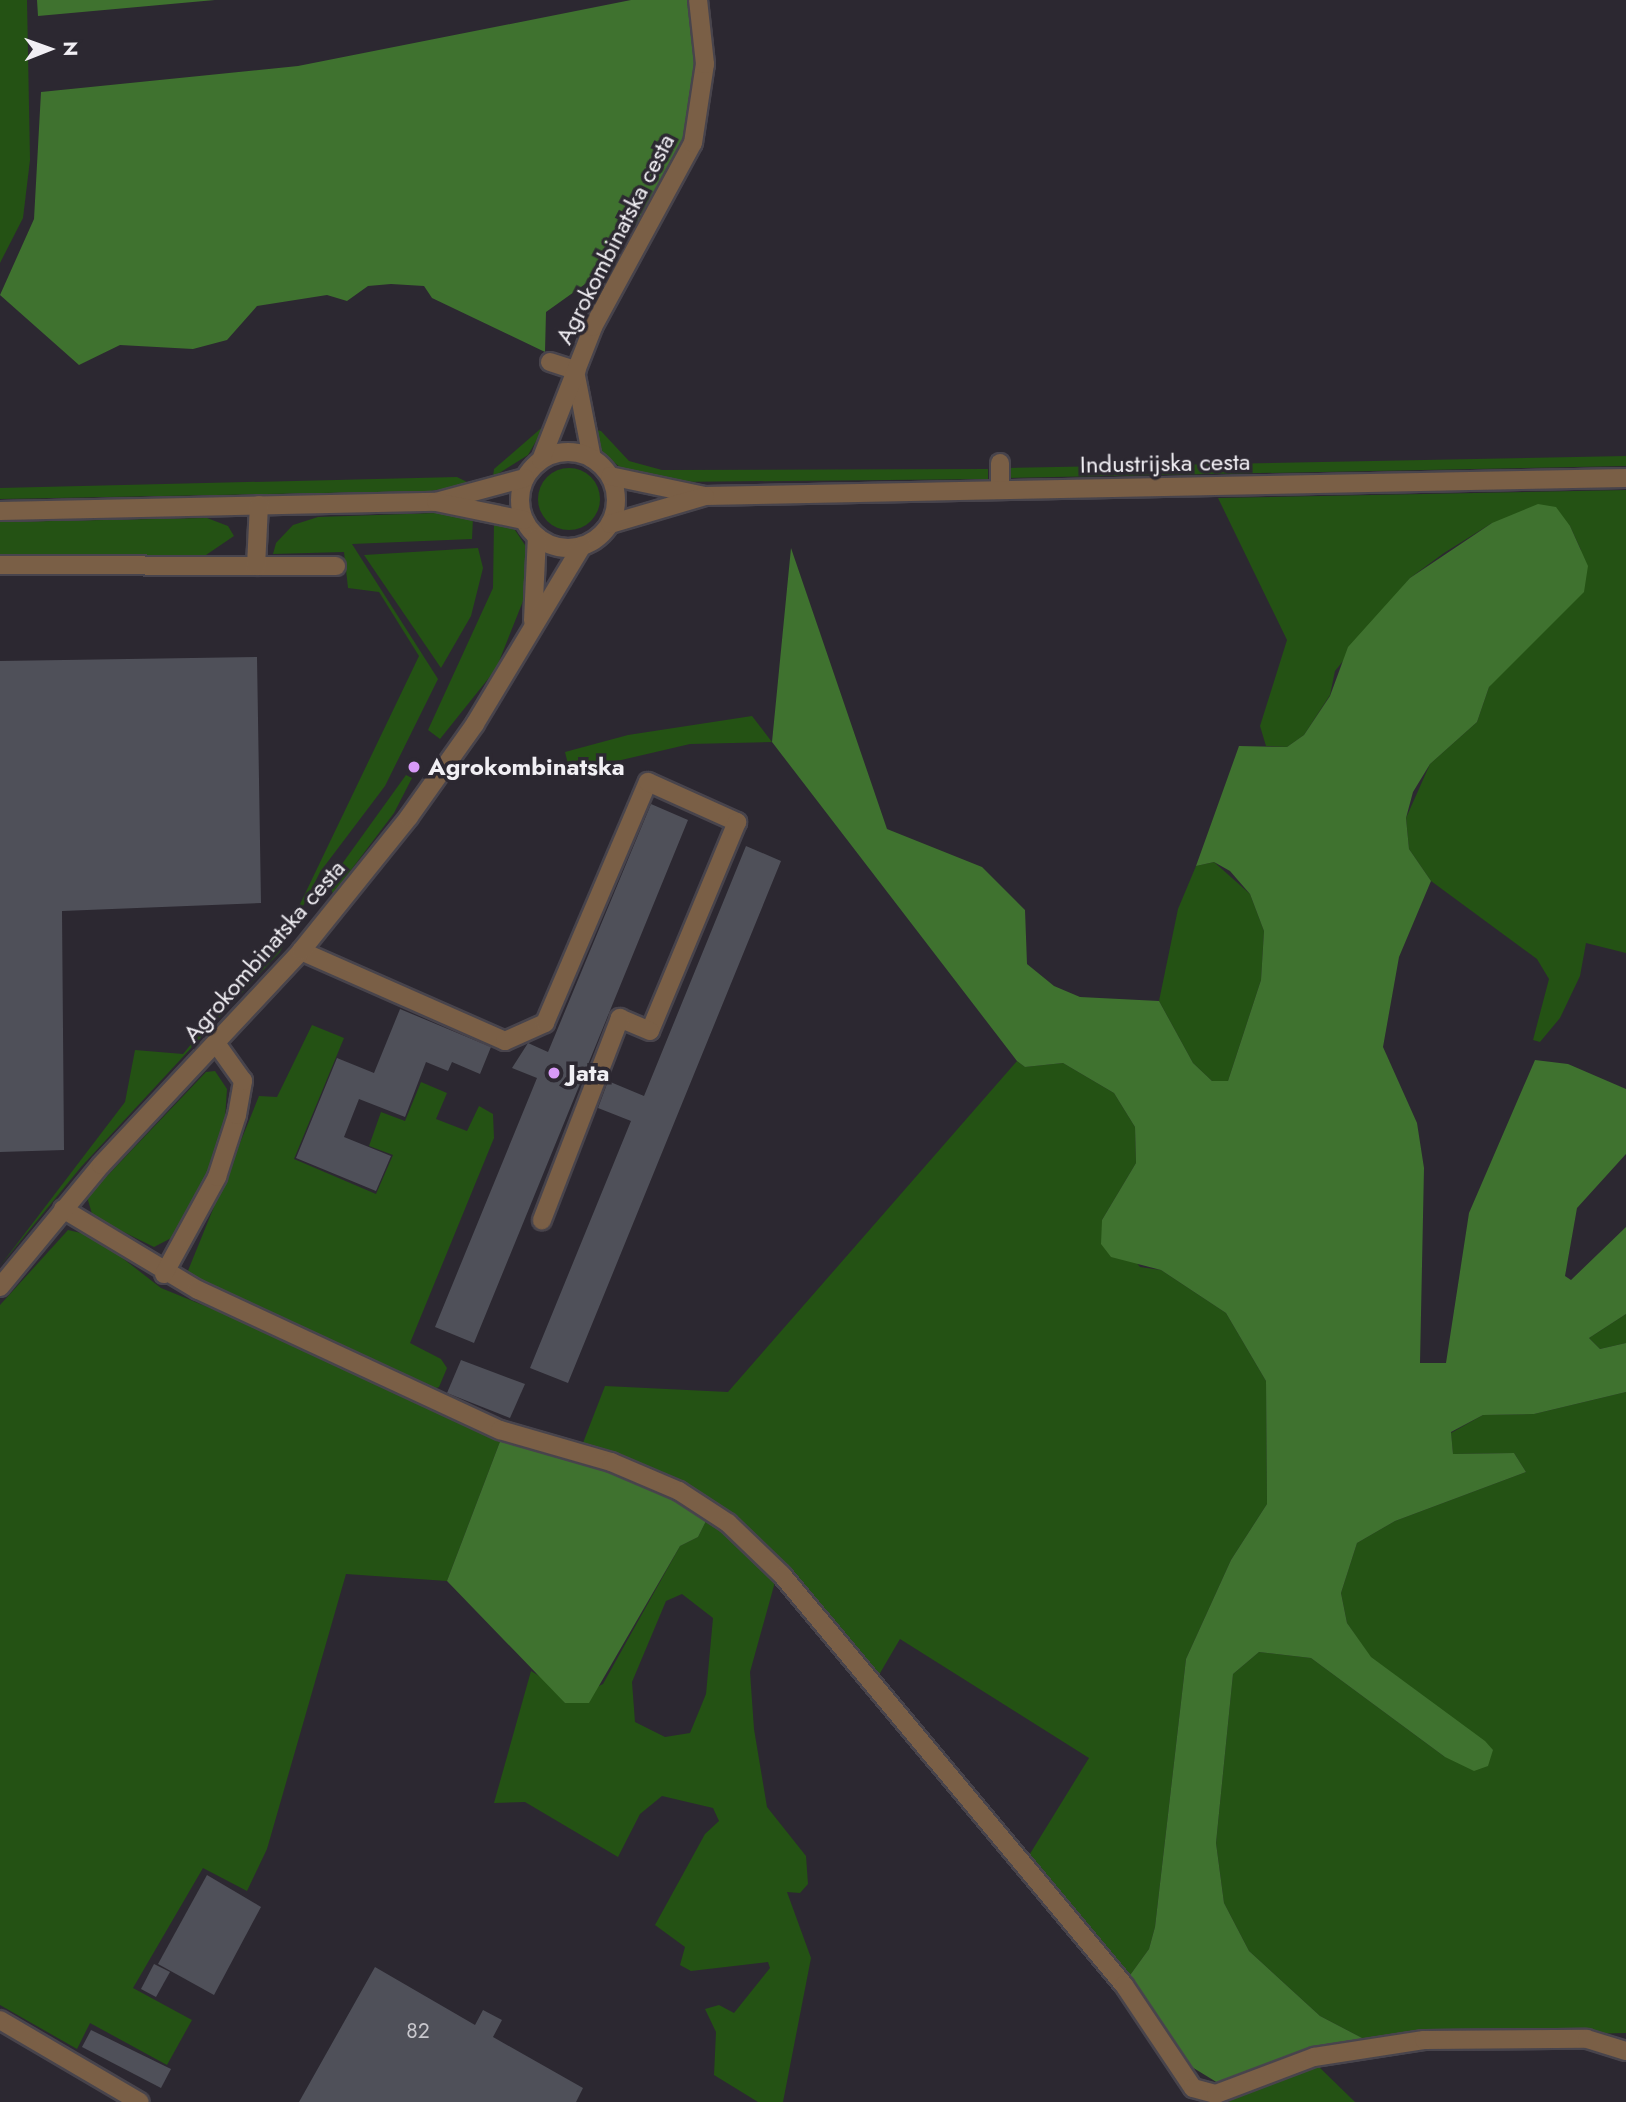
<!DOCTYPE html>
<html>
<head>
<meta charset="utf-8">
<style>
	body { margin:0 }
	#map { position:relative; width:1626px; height:2102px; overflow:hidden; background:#2c2831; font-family:Jost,sans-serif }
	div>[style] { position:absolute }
	.green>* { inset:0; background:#245214 }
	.round { border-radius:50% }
	.forest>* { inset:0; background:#3f722f }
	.building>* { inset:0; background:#4f5059 }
	.roads { filter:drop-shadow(2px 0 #48444c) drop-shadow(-2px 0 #48444c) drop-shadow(0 2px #48444c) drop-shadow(0 -2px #48444c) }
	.minor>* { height:18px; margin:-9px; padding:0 9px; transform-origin:9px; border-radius:9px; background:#7a5f46 }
	.minor>.ring { margin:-9px; padding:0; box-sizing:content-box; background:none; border:18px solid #7a5f46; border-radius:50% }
	.dots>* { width:19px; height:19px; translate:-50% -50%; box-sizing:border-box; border:4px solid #2c2831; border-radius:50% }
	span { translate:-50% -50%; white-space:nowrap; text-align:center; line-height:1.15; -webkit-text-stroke:7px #2c2831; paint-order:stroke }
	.number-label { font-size:21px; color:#c8c7cd }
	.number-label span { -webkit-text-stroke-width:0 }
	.street-label { font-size:24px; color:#f1eff4 }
	.poi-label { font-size:24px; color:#f1eff4; font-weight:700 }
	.left { translate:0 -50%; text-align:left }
	.north { position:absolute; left:14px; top:14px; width:70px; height:70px; -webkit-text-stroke:5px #2c2831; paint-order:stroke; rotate:89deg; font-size:19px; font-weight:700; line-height:28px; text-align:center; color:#f1eff4 }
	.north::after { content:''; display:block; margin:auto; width:24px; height:32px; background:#f1eff4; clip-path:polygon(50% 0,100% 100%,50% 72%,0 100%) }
</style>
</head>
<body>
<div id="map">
	<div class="green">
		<div style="clip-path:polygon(0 0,27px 0,30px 160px,23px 218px,0 263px)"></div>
		<div style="clip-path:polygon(546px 424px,528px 455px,493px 477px,494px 469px)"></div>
		<div style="clip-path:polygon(589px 428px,601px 431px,629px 461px,662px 470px,988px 469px,988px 479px,669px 482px,622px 469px,600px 450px)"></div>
		<div style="clip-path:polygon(1626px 456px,1626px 466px,1008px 478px,1009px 468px)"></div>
		<div class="round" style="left:538px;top:468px;width:62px;height:62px"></div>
		<div style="clip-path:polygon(457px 477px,471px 484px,431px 491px,0 499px,0 488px)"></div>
		<div style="clip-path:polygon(1626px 490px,1626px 953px,1586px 943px,1580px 976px,1560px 1018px,1540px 1042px,1533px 1040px,1549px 979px,1537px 959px,1431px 881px,1409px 849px,1406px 818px,1430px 764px,1477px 722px,1489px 687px,1581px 550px,1570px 526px,1492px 523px,1444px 553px,1410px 578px,1335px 671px,1330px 695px,1304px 735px,1287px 747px,1266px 746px,1260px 726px,1287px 640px,1218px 498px)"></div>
		<div style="clip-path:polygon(436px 513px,473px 518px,472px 539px,352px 544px,438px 679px,385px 786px,320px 872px,280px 952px,81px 1167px,0 1266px,125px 1102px,135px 1050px,183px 1054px,291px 923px,419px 656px,379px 592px,348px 588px,344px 552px,273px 554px,276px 543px,293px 525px,318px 517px)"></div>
		<div style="clip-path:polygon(207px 518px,228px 526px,234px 536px,206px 555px,0 556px,0 522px)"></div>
		<div style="clip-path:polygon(494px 522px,515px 530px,527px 548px,527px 591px,496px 669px,440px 739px,428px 730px,493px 588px)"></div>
		<div style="clip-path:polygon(478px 548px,483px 568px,471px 616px,441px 668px,364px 555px)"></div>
		<div style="clip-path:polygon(752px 716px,772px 742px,690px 744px,617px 761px,568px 764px,565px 752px,628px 735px)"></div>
		<div style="clip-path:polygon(406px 775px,412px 778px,394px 813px,333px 894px,329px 882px)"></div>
		<div style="clip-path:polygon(1214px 862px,1250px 894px,1264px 931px,1261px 980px,1228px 1081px,1212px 1081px,1193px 1063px,1159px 1001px,1178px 909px,1196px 866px)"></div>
		<div style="clip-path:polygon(312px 1025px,344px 1038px,294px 1159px,376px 1194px,393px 1155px,369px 1146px,381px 1112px,405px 1121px,421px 1082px,447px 1093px,436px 1119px,467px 1131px,479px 1106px,493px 1114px,494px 1138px,410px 1343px,441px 1359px,447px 1368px,439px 1387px,431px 1390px,185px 1278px,259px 1096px,277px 1097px)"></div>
		<div style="clip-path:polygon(1017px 1061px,1025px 1067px,1063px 1063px,1114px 1093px,1135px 1127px,1136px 1163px,1102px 1220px,1140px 1267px,1161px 1270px,1226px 1313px,1266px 1381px,1267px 1504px,1231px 1560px,1186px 1659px,1155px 1927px,1149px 1949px,1128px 1978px,1028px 1857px,1089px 1758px,900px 1639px,876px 1680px,776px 1555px,727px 1513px,581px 1448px,605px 1386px,728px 1392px)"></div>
		<div style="clip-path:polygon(215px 1071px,227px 1089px,225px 1118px,197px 1205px,179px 1234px,154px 1247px,93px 1217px,87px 1197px,206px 1072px)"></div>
		<div style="clip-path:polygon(68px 1230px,94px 1236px,161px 1288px,335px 1359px,501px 1439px,447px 1581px,346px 1574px,267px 1849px,247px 1891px,203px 1868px,133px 1988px,192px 2020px,167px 2065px,90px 2023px,77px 2049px,0 2005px,0 1305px)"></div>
		<div style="clip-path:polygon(1626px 1314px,1626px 1343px,1600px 1349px,1589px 1338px)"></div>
		<div style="clip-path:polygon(1626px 1392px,1626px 2033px,1364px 2039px,1320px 2016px,1249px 1951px,1224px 1903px,1216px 1843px,1233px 1674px,1259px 1652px,1311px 1658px,1445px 1757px,1430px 1701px,1370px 1657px,1347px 1623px,1341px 1593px,1357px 1543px,1395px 1521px,1526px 1472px,1514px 1453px,1453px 1454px,1451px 1433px,1483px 1415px,1534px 1414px)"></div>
		<div style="clip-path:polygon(evenodd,709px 1515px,775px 1582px,750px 1672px,754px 1729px,767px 1807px,806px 1856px,808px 1884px,800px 1893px,787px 1892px,811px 1958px,783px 2102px,758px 2102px,714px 2075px,716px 2032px,705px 2009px,719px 2005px,734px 2013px,770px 1968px,768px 1962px,691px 1971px,680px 1965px,685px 1947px,655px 1925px,705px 1834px,719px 1821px,713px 1808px,662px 1796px,640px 1814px,618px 1857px,525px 1802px,494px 1803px,531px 1671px,554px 1685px,565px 1703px,603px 1684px,680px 1546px,698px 1537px,709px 1515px,682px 1594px,713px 1618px,706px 1694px,690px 1733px,665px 1737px,635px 1722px,632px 1682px,666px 1601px,682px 1594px)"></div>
		<div style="clip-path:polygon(1316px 2064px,1355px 2102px,1228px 2102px,1265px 2080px)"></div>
	</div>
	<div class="forest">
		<div style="clip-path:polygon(37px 0,215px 0,38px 16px)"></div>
		<div style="clip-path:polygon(631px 0,688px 0,695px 68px,683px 142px,655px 197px,602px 272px,546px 312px,545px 352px,432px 298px,424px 286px,391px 284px,368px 286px,347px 301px,327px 295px,257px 306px,227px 340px,193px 349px,120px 345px,79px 365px,0 295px,34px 219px,41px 92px,298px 66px)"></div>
		<div style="clip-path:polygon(1538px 504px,1556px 507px,1570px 526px,1588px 566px,1584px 592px,1489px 687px,1477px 722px,1430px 764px,1413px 792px,1406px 818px,1409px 849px,1431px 881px,1399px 957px,1383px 1047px,1417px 1123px,1424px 1168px,1420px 1363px,1446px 1363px,1469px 1213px,1535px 1060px,1568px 1064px,1626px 1089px,1626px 1154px,1577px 1208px,1565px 1276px,1571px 1280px,1626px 1227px,1626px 1314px,1589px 1338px,1600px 1349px,1626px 1343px,1626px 1392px,1534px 1414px,1483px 1415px,1451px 1432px,1453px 1454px,1514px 1453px,1526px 1472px,1395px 1521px,1357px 1543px,1341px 1593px,1347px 1623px,1371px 1657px,1485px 1741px,1493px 1750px,1488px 1766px,1474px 1771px,1445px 1757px,1311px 1658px,1259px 1652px,1233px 1674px,1216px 1843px,1224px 1903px,1249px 1951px,1320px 2016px,1364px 2039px,1218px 2083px,1187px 2064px,1128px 1978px,1149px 1949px,1155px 1927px,1186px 1659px,1231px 1560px,1267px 1504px,1266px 1381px,1226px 1313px,1161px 1270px,1111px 1257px,1101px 1244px,1102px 1220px,1136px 1163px,1135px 1127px,1114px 1093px,1063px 1063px,1025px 1067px,1017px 1061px,772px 742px,791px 548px,887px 829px,982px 867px,1025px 910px,1027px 964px,1054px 986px,1080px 997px,1159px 1001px,1193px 1063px,1212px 1081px,1228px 1081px,1261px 980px,1264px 931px,1250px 894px,1230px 871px,1214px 862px,1196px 866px,1239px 746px,1287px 747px,1304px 735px,1330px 696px,1348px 647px,1410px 578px,1492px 523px)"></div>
		<div style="clip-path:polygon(501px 1439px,628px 1475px,709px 1515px,698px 1537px,680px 1546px,589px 1703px,565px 1703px,447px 1581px)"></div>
	</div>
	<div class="building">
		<div style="clip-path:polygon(257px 657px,261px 903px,62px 911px,64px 1150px,0 1152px,0 661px)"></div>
		<div style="clip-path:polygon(651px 804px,688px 820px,474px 1343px,435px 1327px,537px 1078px,512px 1068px,528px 1043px,548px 1052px)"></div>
		<div style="clip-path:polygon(746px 846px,781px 861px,568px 1383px,530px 1368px,631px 1121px,598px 1108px,608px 1081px,644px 1096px)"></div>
		<div style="clip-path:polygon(400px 1009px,491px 1047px,480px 1074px,452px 1062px,448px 1071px,426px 1062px,405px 1117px,359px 1099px,344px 1137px,391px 1156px,376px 1191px,296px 1158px,337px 1058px,374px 1073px)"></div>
		<div style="clip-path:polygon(461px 1360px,525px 1384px,510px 1418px,447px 1393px)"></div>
		<div style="clip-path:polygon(207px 1875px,261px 1907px,214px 1995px,158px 1964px)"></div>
		<div style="clip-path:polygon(154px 1964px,170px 1972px,156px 1997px,141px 1989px)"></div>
		<div style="clip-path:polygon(375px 1967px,475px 2025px,483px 2010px,502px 2020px,493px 2037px,583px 2088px,576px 2102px,299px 2102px)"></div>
		<div style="clip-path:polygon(91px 2030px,171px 2069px,161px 2088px,82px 2047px)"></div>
	</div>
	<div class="roads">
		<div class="minor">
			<div style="left:550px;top:362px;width:28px;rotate:18deg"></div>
			<div style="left:576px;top:376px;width:84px;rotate:79deg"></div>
			<div class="ring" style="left:520px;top:452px;width:78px;height:78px"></div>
			<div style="left:541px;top:460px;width:143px;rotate:-68.6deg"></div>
			<div style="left:593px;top:327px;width:209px;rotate:-61.5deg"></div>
			<div style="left:693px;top:143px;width:80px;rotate:-81.4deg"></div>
			<div style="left:705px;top:64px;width:64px;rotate:-96.2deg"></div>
			<div style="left:1000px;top:463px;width:27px;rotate:90deg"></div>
			<div style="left:610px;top:476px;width:97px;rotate:11.9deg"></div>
			<div style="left:705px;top:496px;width:921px;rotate:-1.12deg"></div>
			<div style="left:436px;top:502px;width:92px;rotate:-15.1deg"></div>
			<div style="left:0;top:511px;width:436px;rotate:-1.2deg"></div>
			<div style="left:436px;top:502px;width:90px;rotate:11.6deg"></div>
			<div style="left:610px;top:524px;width:99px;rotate:-16.4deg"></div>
			<div style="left:0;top:565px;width:336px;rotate:0.2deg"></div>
			<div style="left:256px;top:566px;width:61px;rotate:-87.2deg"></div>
			<div style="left:533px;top:621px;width:84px;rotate:-87.3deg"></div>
			<div style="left:301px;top:951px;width:223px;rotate:23.8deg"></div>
			<div style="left:505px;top:1041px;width:44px;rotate:-24.2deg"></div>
			<div style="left:545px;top:1023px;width:262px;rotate:-66.9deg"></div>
			<div style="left:648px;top:782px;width:98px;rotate:24.2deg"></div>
			<div style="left:737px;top:822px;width:226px;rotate:112.6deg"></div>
			<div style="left:650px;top:1031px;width:33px;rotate:-157deg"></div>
			<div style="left:620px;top:1018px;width:217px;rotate:111.1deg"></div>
			<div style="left:63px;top:1209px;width:157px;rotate:31deg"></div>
			<div style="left:198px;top:1290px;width:333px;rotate:24.9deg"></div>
			<div style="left:500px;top:1430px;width:116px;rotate:16.1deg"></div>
			<div style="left:611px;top:1462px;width:74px;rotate:23.1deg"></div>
			<div style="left:679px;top:1491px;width:59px;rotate:33.1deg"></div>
			<div style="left:728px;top:1523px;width:75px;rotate:43.9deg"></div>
			<div style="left:782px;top:1575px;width:534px;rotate:50.17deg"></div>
			<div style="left:1124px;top:1985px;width:124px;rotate:56.2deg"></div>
			<div style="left:1193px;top:2088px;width:24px;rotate:15deg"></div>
			<div style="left:1216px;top:2094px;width:105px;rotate:-20.7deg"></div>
			<div style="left:1314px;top:2057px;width:111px;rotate:-8.8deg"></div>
			<div style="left:1424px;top:2040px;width:163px;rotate:-0.4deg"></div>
			<div style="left:1587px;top:2039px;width:41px;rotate:17.1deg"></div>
			<div style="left:164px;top:1274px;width:111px;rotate:-61.3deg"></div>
			<div style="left:217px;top:1177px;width:65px;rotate:-72.1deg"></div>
			<div style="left:237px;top:1115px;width:35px;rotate:-80deg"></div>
			<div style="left:243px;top:1081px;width:43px;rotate:-125.5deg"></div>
			<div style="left:0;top:1287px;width:158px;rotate:-50.4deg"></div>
			<div style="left:101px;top:1165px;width:293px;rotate:-46.9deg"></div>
			<div style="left:301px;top:951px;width:172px;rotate:-51.1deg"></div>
			<div style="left:409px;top:817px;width:114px;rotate:-54.6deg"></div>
			<div style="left:475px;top:724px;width:208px;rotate:-59deg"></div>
			<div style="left:0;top:2020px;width:162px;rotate:30.4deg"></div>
		</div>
	</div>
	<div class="dots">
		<div style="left:414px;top:767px;background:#d89af8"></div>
		<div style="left:554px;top:1073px;background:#d89af8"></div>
	</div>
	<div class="number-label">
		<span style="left:418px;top:2031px">82</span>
	</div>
	<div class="street-label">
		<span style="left:615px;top:239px;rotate:-63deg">Agrokombinatska cesta</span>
		<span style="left:1165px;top:463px;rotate:-1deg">Industrijska cesta</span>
		<span style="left:264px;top:951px;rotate:-49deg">Agrokombinatska cesta</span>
	</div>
	<div class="poi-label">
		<span class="left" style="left:428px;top:767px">Agrokombinatska</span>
		<span class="left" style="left:568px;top:1073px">Jata</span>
	</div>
	<div class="north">N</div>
</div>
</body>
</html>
